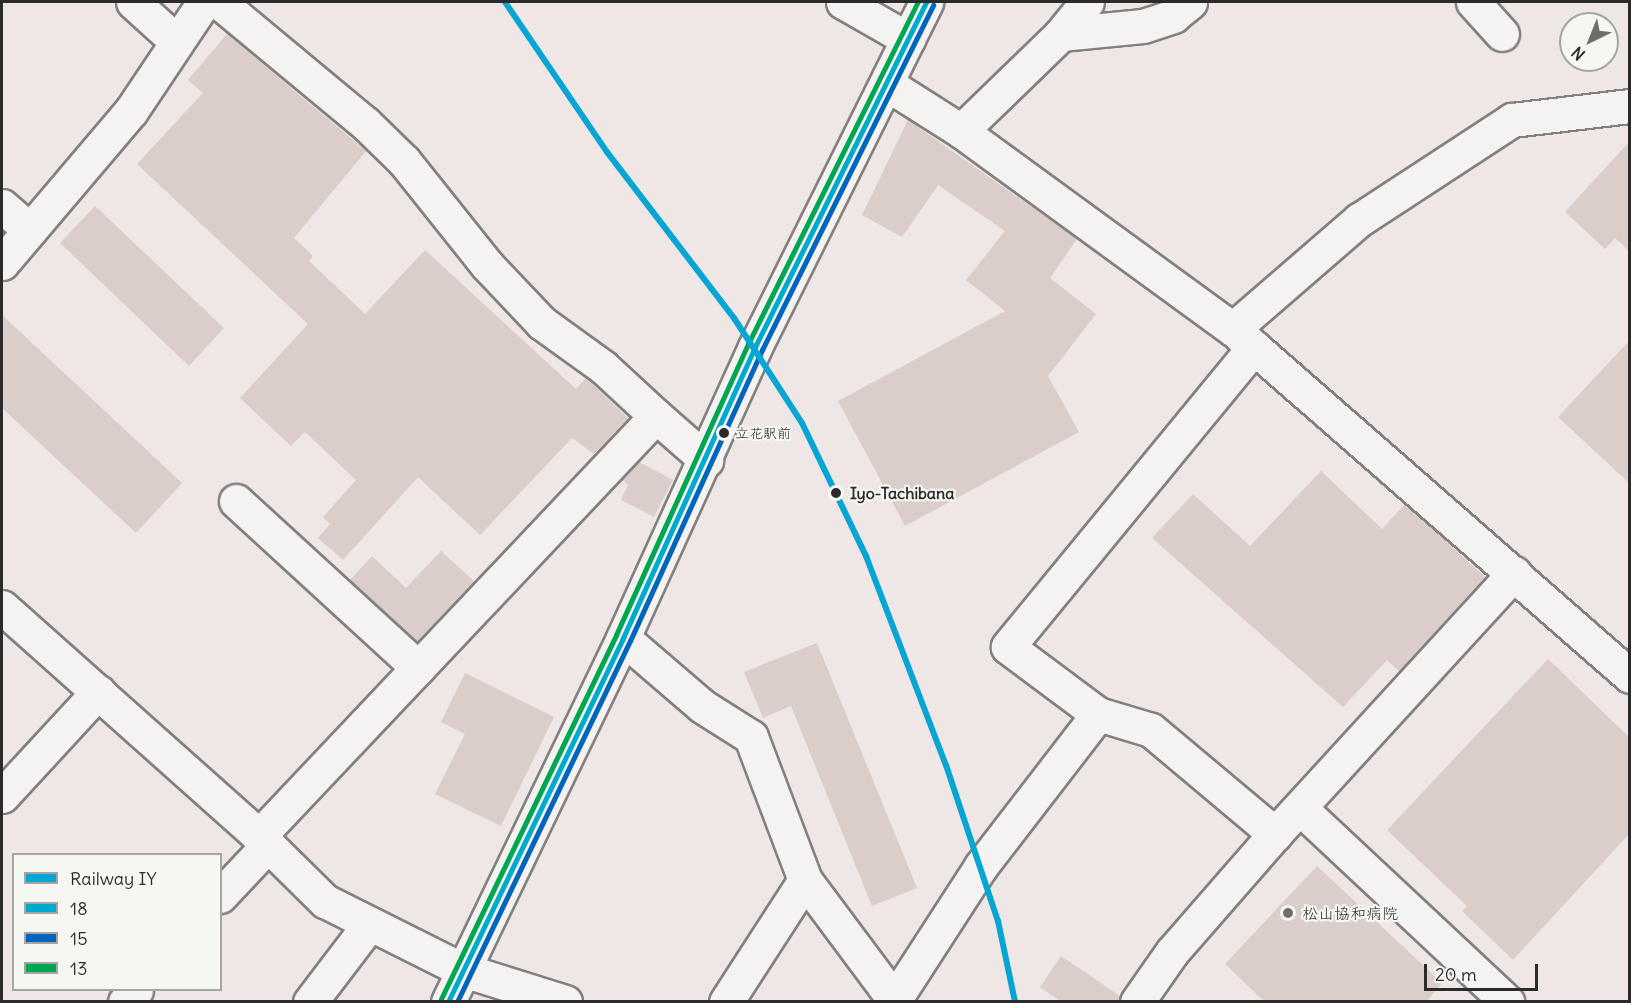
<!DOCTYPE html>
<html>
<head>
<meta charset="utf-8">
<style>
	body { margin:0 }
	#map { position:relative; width:1631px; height:1003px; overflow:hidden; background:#eee7e5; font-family:Delius,"Klee One",sans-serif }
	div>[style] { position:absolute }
	.building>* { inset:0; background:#dbcdc9 }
	.roads { filter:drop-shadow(2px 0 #83807f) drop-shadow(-2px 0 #83807f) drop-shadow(0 2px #83807f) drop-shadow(0 -2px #83807f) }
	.minor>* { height:33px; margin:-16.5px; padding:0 16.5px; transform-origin:16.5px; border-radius:16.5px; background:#f4f3f1 }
	.bus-1>* { height:4.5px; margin:-2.25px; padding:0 2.25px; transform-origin:2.25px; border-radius:2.25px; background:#00a9ce }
	.bus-2>* { height:4.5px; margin:-2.25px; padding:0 2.25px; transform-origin:2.25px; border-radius:2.25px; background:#0065bd }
	.bus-3>* { height:4.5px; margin:-2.25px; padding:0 2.25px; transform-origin:2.25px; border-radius:2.25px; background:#00a651 }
	.rail-1>* { height:6px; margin:-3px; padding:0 3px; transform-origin:3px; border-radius:3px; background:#06a5d3 }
	.dots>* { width:16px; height:16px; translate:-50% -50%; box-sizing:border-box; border:3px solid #f6f6f2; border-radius:50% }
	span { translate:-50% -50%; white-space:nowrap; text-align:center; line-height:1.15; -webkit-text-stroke:4.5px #f6f6f2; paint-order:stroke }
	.bus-label { font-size:14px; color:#2b2b2b }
	.left { translate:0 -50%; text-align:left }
	.stop-label { font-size:16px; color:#2b2b2b; font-weight:700 }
	.poi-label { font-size:16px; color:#2b2b2b }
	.frame { position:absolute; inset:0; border:3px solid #2b2b2b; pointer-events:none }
	.legend { position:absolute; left:12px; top:853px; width:210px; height:138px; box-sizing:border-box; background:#f6f6f2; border:2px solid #a5a5a2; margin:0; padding:8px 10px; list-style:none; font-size:18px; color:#2b2b2b }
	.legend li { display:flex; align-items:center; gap:12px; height:30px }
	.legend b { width:30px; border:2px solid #a5a5a2 }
	.north { position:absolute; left:1559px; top:12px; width:60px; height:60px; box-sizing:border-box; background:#f6f6f2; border:2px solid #a5a5a2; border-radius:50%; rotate:223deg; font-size:16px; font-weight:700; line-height:24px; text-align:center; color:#2b2b2b }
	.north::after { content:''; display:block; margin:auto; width:21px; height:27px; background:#6f6d6c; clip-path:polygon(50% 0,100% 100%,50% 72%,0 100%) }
	.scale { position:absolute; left:1424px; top:964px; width:114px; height:27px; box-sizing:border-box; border:3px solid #2b2b2b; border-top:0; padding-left:8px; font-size:18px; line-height:21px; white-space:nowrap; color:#2b2b2b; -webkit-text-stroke:4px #f6f6f2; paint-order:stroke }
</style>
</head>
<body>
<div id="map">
	<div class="building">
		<div style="clip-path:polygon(227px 34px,366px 151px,294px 238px,313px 256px,309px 261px,365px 314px,425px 250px,576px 389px,586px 378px,628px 418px,594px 454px,572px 438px,480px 535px,418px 477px,343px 560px,318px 538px,330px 524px,323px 517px,356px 480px,305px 432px,291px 446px,240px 398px,308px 324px,137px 164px,203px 93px,188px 80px)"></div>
		<div style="clip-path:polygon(908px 120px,1077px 239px,1050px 278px,1096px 314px,1048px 376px,1079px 432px,905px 526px,838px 401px,1005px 311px,966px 280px,1005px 231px,938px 185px,902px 237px,862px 215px)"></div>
		<div style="clip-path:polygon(1629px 142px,1629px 251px,1615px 238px,1605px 249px,1565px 212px)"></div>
		<div style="clip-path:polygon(95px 206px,224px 328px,189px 366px,60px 243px)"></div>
		<div style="clip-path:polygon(2px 315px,182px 483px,136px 533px,2px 408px)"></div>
		<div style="clip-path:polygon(1629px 341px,1629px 483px,1558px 417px)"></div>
		<div style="clip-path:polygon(639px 462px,673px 480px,654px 517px,621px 500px,628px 485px,622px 479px)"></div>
		<div style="clip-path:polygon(1321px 471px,1382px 529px,1405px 504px,1485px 577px,1399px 671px,1387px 660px,1343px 707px,1152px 538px,1193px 494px,1250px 546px)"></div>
		<div style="clip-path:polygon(441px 551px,474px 581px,417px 642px,350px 580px,372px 556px,406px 588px)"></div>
		<div style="clip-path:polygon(817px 643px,917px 888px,872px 906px,791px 706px,763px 718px,744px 672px)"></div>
		<div style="clip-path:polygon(1548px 659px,1629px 737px,1629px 834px,1513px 960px,1462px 911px,1467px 906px,1387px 830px)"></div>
		<div style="clip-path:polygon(465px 673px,554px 717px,501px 826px,435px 794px,465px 734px,441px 722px)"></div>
		<div style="clip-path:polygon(1317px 866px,1442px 983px,1426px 1002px,1265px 1002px,1225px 964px)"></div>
		<div style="clip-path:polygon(1061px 956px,1120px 996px,1118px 1002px,1061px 1002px,1040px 987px)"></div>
	</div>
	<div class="roads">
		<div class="minor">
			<div style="left:133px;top:2px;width:57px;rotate:42.1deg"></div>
			<div style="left:219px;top:2px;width:190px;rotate:39.7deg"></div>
			<div style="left:365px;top:123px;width:54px;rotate:44.3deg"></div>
			<div style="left:404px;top:161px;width:133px;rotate:51.4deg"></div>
			<div style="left:487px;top:265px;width:80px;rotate:46.5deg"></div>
			<div style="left:542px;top:323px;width:75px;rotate:35.8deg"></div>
			<div style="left:603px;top:367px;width:72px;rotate:42.8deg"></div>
			<div style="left:843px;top:2px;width:75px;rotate:29.6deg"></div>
			<div style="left:1473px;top:2px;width:43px;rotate:47.8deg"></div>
			<div style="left:1061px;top:34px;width:82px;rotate:-5.6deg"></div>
			<div style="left:1143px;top:26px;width:32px;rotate:-18deg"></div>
			<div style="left:1173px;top:16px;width:22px;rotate:-39deg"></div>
			<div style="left:887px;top:84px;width:88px;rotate:32.4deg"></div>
			<div style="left:961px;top:131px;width:336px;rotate:36.1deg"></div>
			<div style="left:1233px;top:329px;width:527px;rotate:41.16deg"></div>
			<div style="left:961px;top:131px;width:139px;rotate:-44.1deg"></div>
			<div style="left:1061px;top:34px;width:41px;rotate:-50.9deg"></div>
			<div style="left:2px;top:206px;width:37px;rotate:41deg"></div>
			<div style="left:2px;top:263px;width:199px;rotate:-49.7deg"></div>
			<div style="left:131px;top:111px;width:131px;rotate:-56.2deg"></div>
			<div style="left:1233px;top:329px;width:167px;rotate:-40.9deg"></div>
			<div style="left:1359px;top:220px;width:183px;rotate:-33.2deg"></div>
			<div style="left:1512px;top:120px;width:119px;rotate:-6.8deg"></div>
			<div style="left:1254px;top:347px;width:388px;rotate:129.4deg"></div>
			<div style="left:1008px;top:647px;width:112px;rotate:36.7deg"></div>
			<div style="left:1098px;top:714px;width:55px;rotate:16.8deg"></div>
			<div style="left:1151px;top:730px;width:162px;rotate:40deg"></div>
			<div style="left:236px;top:501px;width:247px;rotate:42.5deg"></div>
			<div style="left:2px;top:607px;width:344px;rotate:41.7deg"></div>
			<div style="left:259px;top:836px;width:93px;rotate:44.6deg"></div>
			<div style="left:325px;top:901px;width:154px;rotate:26.6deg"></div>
			<div style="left:463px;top:970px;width:107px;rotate:17.4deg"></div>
			<div style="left:623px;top:638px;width:104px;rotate:40.7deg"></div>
			<div style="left:702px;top:706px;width:58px;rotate:32.3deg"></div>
			<div style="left:751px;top:737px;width:153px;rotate:69.3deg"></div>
			<div style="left:805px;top:880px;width:152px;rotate:53.3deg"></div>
			<div style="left:2px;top:796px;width:142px;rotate:-47.3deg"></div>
			<div style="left:1300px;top:808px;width:284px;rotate:43.1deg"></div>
			<div style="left:259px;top:836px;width:578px;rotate:-46.61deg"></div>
			<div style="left:656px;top:416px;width:67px;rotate:41.3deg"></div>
			<div style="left:220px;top:896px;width:69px;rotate:-46.8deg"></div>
			<div style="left:895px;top:999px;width:158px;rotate:-57.1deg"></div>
			<div style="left:981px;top:866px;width:192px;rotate:-52.4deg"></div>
			<div style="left:125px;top:1002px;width:16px;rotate:-47deg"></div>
			<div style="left:310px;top:1002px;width:96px;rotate:-52.7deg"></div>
			<div style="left:448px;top:1002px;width:404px;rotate:-64.3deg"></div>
			<div style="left:623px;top:638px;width:320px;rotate:-65.6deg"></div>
			<div style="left:755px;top:347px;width:385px;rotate:-63.6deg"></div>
			<div style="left:726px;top:1002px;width:145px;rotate:-57.1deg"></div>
			<div style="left:1137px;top:1002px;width:61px;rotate:-55deg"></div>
			<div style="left:1172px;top:952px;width:157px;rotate:-48.9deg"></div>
			<div style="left:1275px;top:834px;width:354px;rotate:-47.5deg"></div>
		</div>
	</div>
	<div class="bus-1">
		<div style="left:448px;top:1002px;width:404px;rotate:-64.3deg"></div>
		<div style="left:623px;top:638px;width:320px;rotate:-65.6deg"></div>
		<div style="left:755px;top:347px;width:385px;rotate:-63.6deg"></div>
	</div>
	<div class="bus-2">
		<div style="left:457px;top:1002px;width:400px;rotate:-64.4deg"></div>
		<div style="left:630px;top:641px;width:320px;rotate:-65.6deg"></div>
		<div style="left:762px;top:350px;width:385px;rotate:-63.6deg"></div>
	</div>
	<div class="bus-3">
		<div style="left:441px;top:999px;width:404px;rotate:-64.3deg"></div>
		<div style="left:616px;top:635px;width:320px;rotate:-65.6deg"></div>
		<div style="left:748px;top:344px;width:382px;rotate:-63.6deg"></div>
	</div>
	<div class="rail-1">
		<div style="left:505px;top:2px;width:181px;rotate:55.8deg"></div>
		<div style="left:607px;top:152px;width:209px;rotate:52.6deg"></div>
		<div style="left:734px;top:318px;width:125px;rotate:57.1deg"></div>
		<div style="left:802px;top:423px;width:148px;rotate:64.3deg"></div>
		<div style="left:866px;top:556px;width:224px;rotate:69.1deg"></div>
		<div style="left:946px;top:765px;width:164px;rotate:71.6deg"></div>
		<div style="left:998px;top:921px;width:83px;rotate:78.1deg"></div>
	</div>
	<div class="dots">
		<div style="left:724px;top:433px;background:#2b2b2b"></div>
		<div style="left:836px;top:493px;background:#2b2b2b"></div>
		<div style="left:1288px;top:913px;background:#6f6d6c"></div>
	</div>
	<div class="bus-label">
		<span class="left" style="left:735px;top:433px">立花駅前</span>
	</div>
	<div class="stop-label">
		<span class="left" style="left:850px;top:493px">Iyo-Tachibana</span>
	</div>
	<div class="poi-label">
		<span class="left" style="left:1302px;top:913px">松山協和病院</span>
	</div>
	<div class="frame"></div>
	<ul class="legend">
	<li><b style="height:8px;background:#06a5d3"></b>Railway IY</li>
	<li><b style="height:8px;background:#00a9ce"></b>18</li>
	<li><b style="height:8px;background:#0065bd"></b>15</li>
	<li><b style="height:8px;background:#00a651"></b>13</li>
	</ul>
	<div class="north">N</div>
	<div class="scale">20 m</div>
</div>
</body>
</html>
